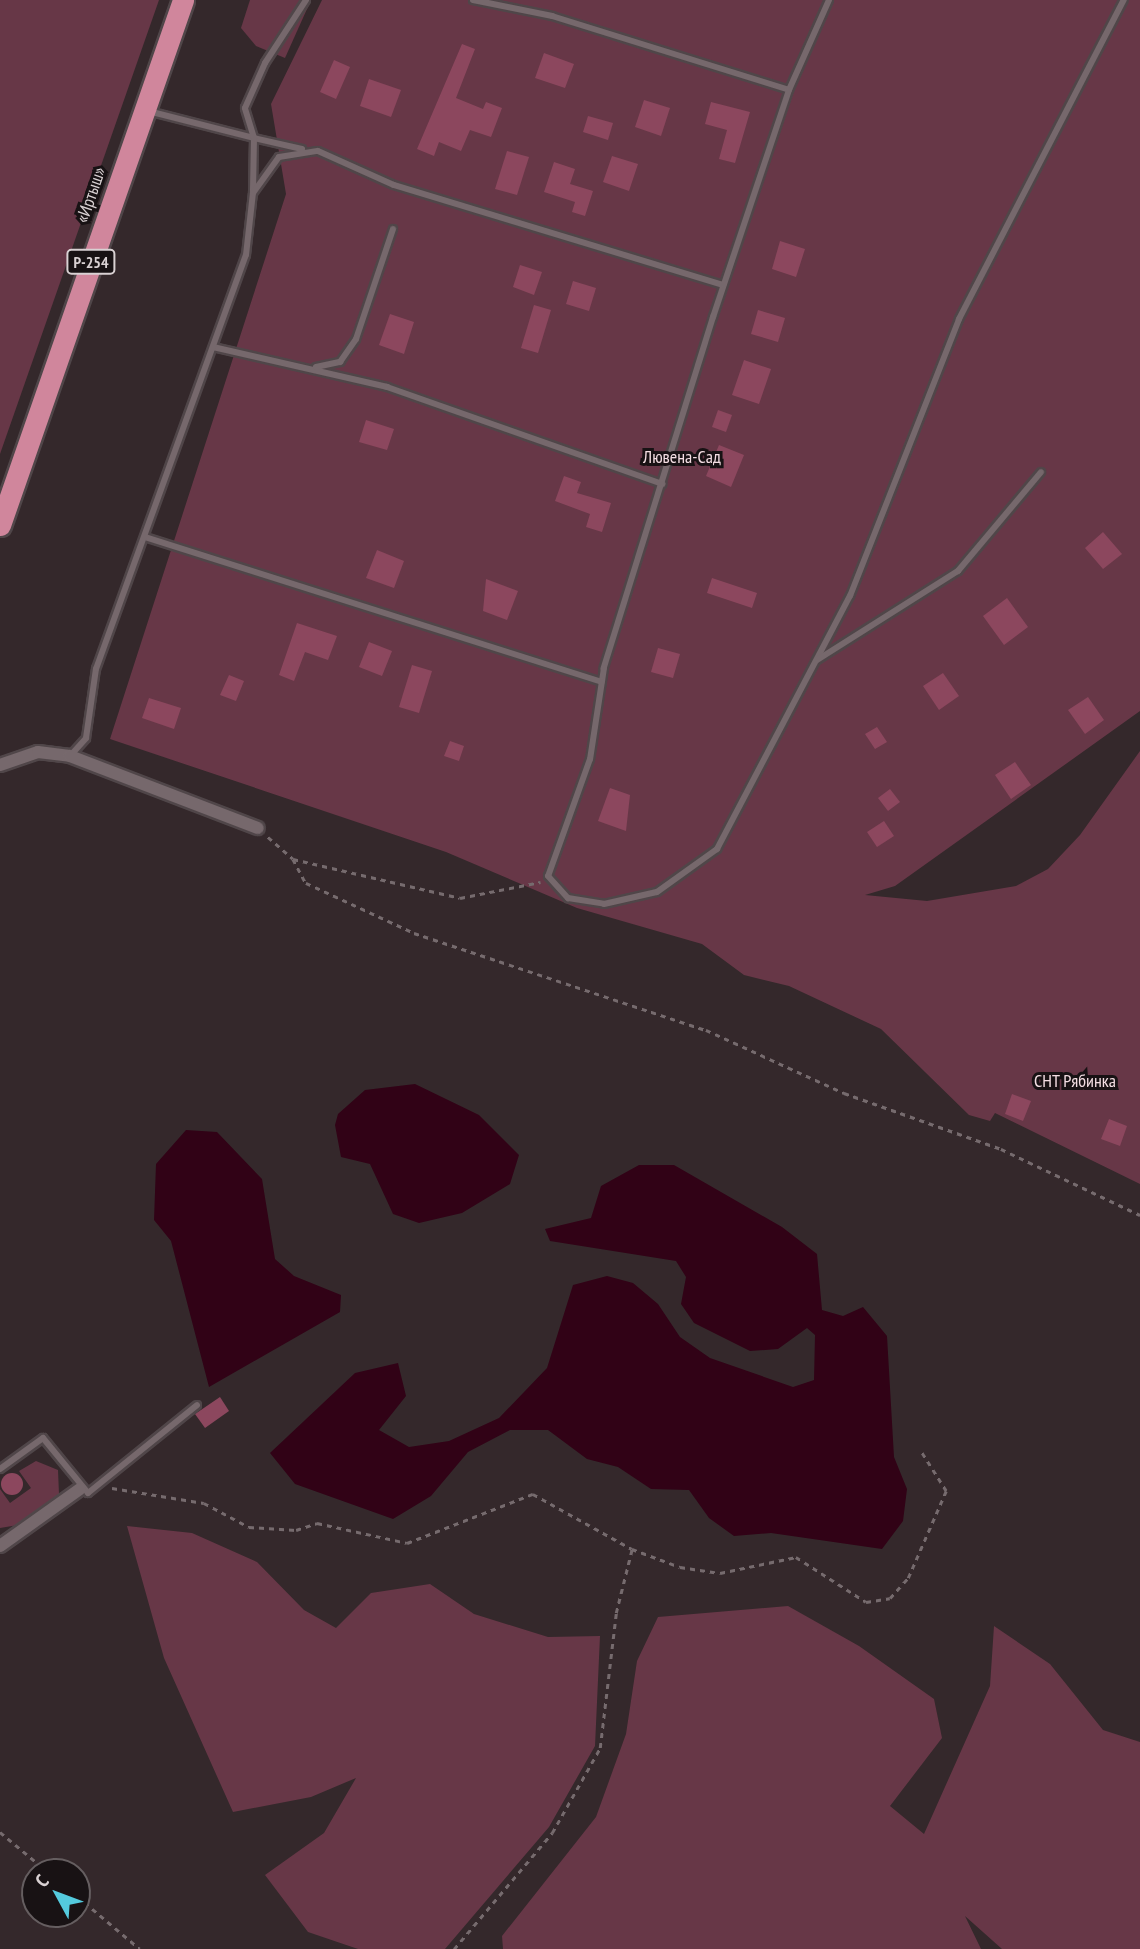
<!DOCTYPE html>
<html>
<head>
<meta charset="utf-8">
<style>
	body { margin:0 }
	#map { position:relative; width:1140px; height:1949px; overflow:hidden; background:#34282b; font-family:"PT Sans Narrow",sans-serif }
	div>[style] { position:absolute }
	.green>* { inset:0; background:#673747 }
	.water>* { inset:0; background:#310216 }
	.building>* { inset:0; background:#8c475e }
	.round { border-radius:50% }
	.path>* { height:2.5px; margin-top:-1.25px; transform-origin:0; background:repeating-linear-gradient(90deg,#766b6e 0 5px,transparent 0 10px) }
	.roads { filter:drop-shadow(2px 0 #504649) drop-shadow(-2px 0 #504649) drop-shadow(0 2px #504649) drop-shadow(0 -2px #504649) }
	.lane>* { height:6px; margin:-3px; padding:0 3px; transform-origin:3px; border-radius:3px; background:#76686c }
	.street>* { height:12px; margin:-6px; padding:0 6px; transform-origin:6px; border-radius:6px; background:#76686c }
	.highway>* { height:21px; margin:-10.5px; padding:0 10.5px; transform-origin:10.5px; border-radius:10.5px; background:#d0869c }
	span { translate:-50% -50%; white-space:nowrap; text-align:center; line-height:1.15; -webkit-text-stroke:6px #181214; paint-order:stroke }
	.shield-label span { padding:2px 5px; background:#181214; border:2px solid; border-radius:5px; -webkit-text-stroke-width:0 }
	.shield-label { font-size:16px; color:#d9d1d3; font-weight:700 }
	.street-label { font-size:18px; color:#d9d1d3 }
	.park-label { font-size:18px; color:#f4dee3 }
	.north { position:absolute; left:21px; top:1858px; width:70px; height:70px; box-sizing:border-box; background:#181214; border:2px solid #655e60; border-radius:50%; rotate:311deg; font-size:19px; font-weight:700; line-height:28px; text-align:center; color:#d9d1d3 }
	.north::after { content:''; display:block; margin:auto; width:24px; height:32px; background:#54cadd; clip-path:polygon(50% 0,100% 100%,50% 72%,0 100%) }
</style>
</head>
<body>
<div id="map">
	<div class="green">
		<div style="clip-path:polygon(0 0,159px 0,0 454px)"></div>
		<div style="clip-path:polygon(250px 0,311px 0,285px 58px,256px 46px,241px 28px)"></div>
		<div style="clip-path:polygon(322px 0,1140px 0,1140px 711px,895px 886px,865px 895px,927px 901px,1016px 886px,1048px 869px,1080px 835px,1140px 751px,1140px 1184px,995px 1113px,990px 1121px,969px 1115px,881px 1029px,789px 986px,744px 975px,702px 944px,577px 908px,446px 852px,110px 739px,286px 194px,271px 104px)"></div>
		<div style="clip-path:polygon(36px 1461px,58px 1470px,59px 1494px,18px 1525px,0 1528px,0 1489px,10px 1503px,31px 1488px,19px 1471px)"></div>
		<div style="clip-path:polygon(127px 1526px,192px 1533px,257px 1562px,304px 1610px,336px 1628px,371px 1593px,430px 1584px,474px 1614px,548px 1637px,600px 1636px,595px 1746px,549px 1827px,445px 1949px,358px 1949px,308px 1932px,265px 1875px,324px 1833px,356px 1778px,311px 1797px,233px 1812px,164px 1658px)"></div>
		<div style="clip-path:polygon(788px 1606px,859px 1646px,934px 1699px,942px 1738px,890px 1806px,924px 1834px,990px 1686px,994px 1626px,1050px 1664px,1103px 1730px,1140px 1742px,1140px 1949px,1002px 1949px,965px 1916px,981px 1949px,503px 1949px,502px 1936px,596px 1817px,626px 1734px,637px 1661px,658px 1617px)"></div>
	</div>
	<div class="water">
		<div style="clip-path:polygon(415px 1084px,479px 1115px,519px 1155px,510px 1184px,462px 1213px,419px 1223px,393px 1214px,370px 1164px,341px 1157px,335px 1125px,338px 1114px,365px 1090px)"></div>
		<div style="clip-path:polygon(186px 1130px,217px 1132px,262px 1179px,275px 1259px,294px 1276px,341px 1295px,340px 1312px,209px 1387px,171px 1241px,154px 1220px,156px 1164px)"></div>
		<div style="clip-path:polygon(639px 1165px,674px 1165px,782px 1227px,817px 1254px,822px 1310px,843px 1316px,863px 1307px,887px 1336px,894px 1457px,907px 1489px,903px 1521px,882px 1549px,771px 1533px,734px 1536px,709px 1518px,689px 1490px,651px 1489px,618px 1467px,587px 1459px,548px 1430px,510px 1430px,468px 1452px,431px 1496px,393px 1519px,295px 1484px,270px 1453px,355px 1373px,398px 1363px,406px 1396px,379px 1430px,409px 1447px,449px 1441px,499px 1418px,547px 1368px,573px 1285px,607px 1276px,633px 1283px,658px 1304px,680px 1337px,710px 1358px,793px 1387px,814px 1380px,815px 1335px,807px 1328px,778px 1349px,750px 1351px,694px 1323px,681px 1304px,686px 1277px,676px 1261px,550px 1241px,545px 1229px,591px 1218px,601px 1186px)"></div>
	</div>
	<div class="building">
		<div style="clip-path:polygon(462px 44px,475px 49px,456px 98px,483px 109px,486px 102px,502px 108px,491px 137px,470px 130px,461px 151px,439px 142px,434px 156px,417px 149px)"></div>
		<div style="clip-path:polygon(544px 53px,574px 64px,565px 88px,535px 78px)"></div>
		<div style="clip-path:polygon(334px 60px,350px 67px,336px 99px,320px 92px)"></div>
		<div style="clip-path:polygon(369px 79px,401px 90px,391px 117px,360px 106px)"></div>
		<div style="clip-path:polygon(644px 100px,670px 108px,661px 136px,635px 127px)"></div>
		<div style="clip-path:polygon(711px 102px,750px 112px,735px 163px,719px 159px,727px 130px,705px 124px)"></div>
		<div style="clip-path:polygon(588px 116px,613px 123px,608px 140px,583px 132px)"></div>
		<div style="clip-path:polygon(507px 151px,529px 157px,517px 195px,495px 189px)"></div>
		<div style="clip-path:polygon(612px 156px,638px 164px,629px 191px,603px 182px)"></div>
		<div style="clip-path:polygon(554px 162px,575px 169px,570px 184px,593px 191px,585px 216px,572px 212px,575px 202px,544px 192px)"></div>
		<div style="clip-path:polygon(780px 241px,805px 249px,796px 277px,772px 269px)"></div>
		<div style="clip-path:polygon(520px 265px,542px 272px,534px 295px,513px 287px)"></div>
		<div style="clip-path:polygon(573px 281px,596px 288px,589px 311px,566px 304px)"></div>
		<div style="clip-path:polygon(534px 305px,551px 310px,538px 353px,521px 348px)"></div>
		<div style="clip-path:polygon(758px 310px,785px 318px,778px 342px,751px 334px)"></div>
		<div style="clip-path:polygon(390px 314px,414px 322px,404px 354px,379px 345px)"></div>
		<div style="clip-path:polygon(744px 360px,771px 369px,759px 404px,732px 395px)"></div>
		<div style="clip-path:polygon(718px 410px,732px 415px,726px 432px,712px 427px)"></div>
		<div style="clip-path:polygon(366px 420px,394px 429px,387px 450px,359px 442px)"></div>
		<div style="clip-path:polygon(719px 445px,744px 455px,731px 487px,706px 476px)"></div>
		<div style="clip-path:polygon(564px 476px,581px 482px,577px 493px,611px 503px,602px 532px,586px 527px,590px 514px,555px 501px)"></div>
		<div style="clip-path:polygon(1103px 532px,1122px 554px,1103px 569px,1085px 548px)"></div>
		<div style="clip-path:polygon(377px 550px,404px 561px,394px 588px,366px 578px)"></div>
		<div style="clip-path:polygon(712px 578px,757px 593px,752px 608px,707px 593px)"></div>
		<div style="clip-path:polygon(486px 579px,518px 591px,507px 620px,483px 611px)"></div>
		<div style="clip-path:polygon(1007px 598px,1028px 627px,1004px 645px,983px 616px)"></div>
		<div style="clip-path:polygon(297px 623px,337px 636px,328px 660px,305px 652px,294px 681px,279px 675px)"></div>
		<div style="clip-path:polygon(369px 642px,392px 651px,382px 676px,359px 667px)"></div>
		<div style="clip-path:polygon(658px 648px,680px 654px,673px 678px,651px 672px)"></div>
		<div style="clip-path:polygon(412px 665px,432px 671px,419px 713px,399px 707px)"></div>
		<div style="clip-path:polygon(943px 673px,959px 696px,939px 710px,923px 686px)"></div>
		<div style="clip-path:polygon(229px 675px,244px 681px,236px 701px,220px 695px)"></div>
		<div style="clip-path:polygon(1088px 697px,1104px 720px,1085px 734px,1068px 710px)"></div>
		<div style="clip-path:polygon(149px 698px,181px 708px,174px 729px,142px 718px)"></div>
		<div style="clip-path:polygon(877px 727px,887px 742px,875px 749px,865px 734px)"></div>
		<div style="clip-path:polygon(450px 741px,464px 746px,459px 761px,444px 756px)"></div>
		<div style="clip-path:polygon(1015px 762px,1031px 785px,1011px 799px,995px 775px)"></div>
		<div style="clip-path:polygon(610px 788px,630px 795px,626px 831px,598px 821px)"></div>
		<div style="clip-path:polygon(890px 789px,900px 802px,888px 811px,878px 798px)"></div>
		<div style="clip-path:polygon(884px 821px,894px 836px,877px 847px,867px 832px)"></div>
		<div style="clip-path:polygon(1012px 1094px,1031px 1101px,1023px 1121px,1005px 1114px)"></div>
		<div style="clip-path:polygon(1109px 1119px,1127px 1126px,1120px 1146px,1101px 1139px)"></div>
		<div style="clip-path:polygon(220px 1397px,229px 1411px,205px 1428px,195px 1414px)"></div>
		<div class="round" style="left:1px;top:1473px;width:22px;height:22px"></div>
	</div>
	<div class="path">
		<div style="left:268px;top:837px;width:33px;rotate:41deg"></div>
		<div style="left:293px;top:859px;width:171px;rotate:13.1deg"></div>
		<div style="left:460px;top:898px;width:82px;rotate:-11.3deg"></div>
		<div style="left:293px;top:859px;width:27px;rotate:62deg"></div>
		<div style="left:306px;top:883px;width:119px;rotate:24.8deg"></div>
		<div style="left:414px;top:933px;width:308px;rotate:18.4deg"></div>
		<div style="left:706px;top:1030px;width:152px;rotate:24.5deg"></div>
		<div style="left:844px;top:1093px;width:167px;rotate:19.6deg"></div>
		<div style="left:1001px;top:1149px;width:154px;rotate:25.4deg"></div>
		<div style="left:112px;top:1488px;width:93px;rotate:9.3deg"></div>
		<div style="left:204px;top:1503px;width:51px;rotate:28.1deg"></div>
		<div style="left:249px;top:1527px;width:47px;rotate:3.7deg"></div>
		<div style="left:296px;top:1530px;width:22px;rotate:-18deg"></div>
		<div style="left:317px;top:1523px;width:92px;rotate:12.5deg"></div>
		<div style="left:407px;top:1543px;width:135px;rotate:-21.3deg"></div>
		<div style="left:533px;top:1494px;width:113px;rotate:29.1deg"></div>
		<div style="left:632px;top:1549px;width:51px;rotate:20.6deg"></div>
		<div style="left:680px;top:1567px;width:40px;rotate:8.5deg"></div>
		<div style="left:720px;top:1573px;width:78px;rotate:-11.9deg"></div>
		<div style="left:796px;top:1557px;width:83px;rotate:32.7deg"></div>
		<div style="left:866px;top:1602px;width:24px;rotate:-9deg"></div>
		<div style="left:890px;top:1598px;width:27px;rotate:-48deg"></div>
		<div style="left:908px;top:1578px;width:95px;rotate:-66.4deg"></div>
		<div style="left:946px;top:1491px;width:49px;rotate:-122.4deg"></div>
		<div style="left:0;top:1832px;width:62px;rotate:39.8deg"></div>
		<div style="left:77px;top:1896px;width:82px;rotate:40.1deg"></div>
		<div style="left:454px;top:1949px;width:152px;rotate:-49.8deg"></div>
		<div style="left:552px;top:1833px;width:98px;rotate:-60.5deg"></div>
		<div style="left:600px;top:1748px;width:136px;rotate:-83.2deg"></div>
		<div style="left:616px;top:1613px;width:66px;rotate:-76deg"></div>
	</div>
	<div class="roads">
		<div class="lane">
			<div style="left:473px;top:0;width:81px;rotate:11.4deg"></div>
			<div style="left:552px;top:16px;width:248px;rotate:17.3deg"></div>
			<div style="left:829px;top:0;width:98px;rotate:114deg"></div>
			<div style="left:789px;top:90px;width:239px;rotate:108.5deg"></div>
			<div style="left:713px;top:317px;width:368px;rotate:107.3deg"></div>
			<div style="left:604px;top:668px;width:92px;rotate:98.7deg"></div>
			<div style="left:590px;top:759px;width:124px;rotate:109.7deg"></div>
			<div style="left:548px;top:876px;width:30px;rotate:48deg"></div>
			<div style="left:568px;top:898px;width:36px;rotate:9deg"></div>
			<div style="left:604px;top:904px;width:54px;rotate:-12.8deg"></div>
			<div style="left:657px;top:892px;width:74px;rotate:-35.6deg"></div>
			<div style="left:717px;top:849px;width:286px;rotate:-62.3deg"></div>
			<div style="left:850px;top:596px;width:298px;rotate:-68.5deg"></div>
			<div style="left:959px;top:319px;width:359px;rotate:-62.7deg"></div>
			<div style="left:148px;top:111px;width:109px;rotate:14.3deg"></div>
			<div style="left:254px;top:138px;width:53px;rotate:91.1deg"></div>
			<div style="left:302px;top:149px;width:49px;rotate:-167.1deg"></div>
			<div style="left:254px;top:138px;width:31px;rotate:-107deg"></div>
			<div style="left:245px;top:108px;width:49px;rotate:-66deg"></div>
			<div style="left:265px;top:63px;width:75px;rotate:-56.9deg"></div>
			<div style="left:213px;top:347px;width:179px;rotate:12.9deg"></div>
			<div style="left:387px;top:387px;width:292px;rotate:19.4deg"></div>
			<div style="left:316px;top:367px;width:25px;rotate:-12deg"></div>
			<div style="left:340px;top:362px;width:28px;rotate:-55deg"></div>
			<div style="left:356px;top:339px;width:116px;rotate:-71.4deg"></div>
			<div style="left:145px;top:537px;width:479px;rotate:17.6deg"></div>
			<div style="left:817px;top:660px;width:167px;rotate:-32.3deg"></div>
			<div style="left:958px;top:571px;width:129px;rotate:-50deg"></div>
			<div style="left:70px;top:756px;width:24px;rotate:-48deg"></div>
			<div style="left:86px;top:738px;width:70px;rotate:-81.8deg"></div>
			<div style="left:96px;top:669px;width:440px;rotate:-70.1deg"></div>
			<div style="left:246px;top:255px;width:62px;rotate:-83.6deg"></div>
			<div style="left:253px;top:193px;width:44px;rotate:-54.2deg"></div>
			<div style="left:279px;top:157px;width:39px;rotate:-9deg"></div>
			<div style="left:318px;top:151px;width:83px;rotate:24.1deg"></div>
			<div style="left:394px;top:185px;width:344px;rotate:16.9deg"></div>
			<div style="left:0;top:1469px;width:53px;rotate:-35.8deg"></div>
			<div style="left:43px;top:1438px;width:71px;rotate:50.7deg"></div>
			<div style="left:88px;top:1493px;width:140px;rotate:-38.9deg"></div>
		</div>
		<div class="street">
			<div style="left:0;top:765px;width:40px;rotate:-18.9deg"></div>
			<div style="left:38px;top:752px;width:32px;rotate:7deg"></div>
			<div style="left:70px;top:756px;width:201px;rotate:21deg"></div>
			<div style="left:0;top:1546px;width:98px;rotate:-35.5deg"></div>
		</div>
		<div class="highway">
			<div style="left:0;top:525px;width:556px;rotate:-70.78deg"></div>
		</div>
	</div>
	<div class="shield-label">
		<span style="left:91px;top:262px">Р-254</span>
	</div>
	<div class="street-label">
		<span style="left:91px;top:195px;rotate:-71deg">«Иртыш»</span>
	</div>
	<div class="park-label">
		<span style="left:682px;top:457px">Лювена-Сад</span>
		<span style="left:1075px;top:1081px">СНТ Рябинка</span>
	</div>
	<div class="north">С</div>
</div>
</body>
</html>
